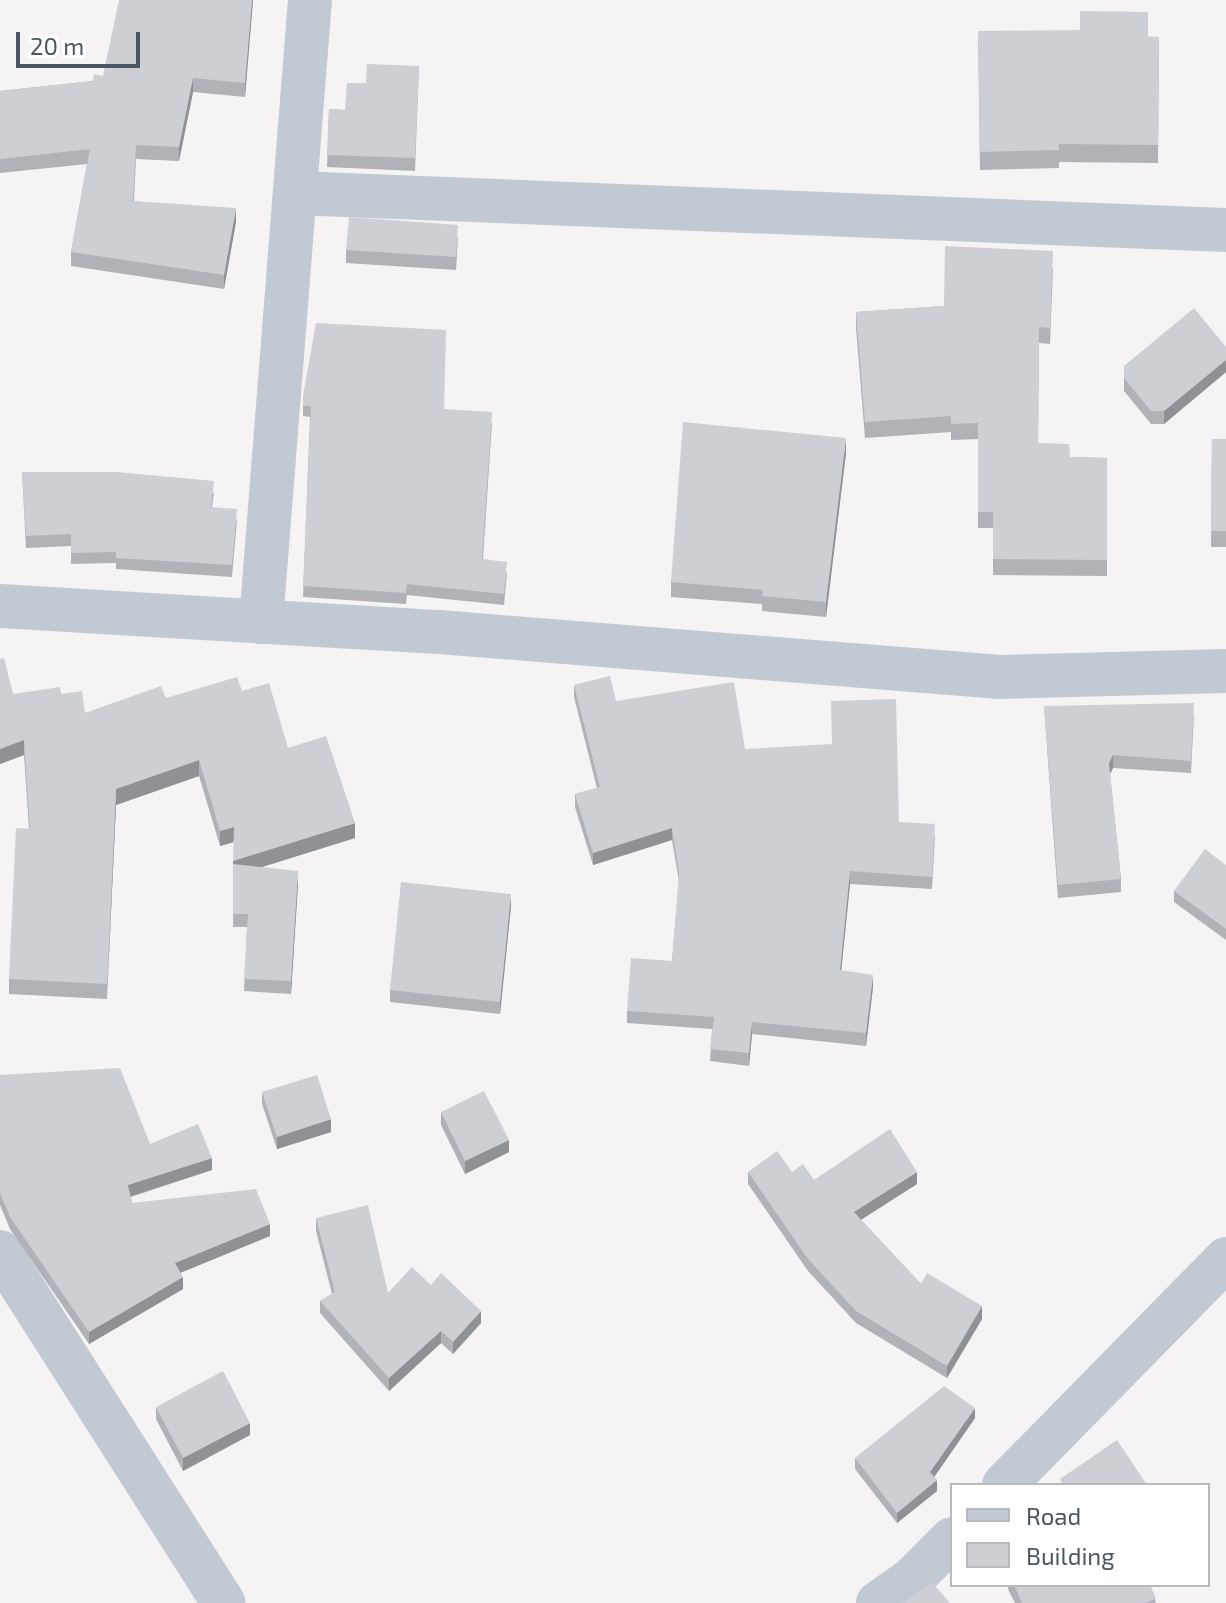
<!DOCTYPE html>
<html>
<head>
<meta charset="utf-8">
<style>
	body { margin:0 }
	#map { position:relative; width:1226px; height:1603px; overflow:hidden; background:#f5f3f3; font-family:"Exo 2",sans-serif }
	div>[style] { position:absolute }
	.minor>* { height:44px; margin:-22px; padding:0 22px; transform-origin:22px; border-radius:22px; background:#c1cad2 }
	.wall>* { inset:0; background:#b0b2b7 }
	.shaded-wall>* { inset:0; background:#909195 }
	.building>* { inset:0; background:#cdcfd5 }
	span { translate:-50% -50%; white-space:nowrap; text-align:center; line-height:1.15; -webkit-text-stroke:8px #fff; paint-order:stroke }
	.legend { position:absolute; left:950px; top:1483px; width:260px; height:104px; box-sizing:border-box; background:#fff; border:2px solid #b7bbc0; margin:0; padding:10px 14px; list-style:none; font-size:24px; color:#4a5661 }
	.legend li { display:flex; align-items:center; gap:16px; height:40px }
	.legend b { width:40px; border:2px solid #b7bbc0 }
	.scale { position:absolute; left:16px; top:32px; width:124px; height:36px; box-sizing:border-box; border:4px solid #4a5661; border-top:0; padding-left:10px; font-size:24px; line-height:28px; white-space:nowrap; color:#4a5661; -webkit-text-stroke:6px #fff; paint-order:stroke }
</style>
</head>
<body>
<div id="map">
	<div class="minor">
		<div style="left:295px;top:193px;width:932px;rotate:2.28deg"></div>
		<div style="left:0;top:606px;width:440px;rotate:3.4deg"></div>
		<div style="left:439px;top:632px;width:563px;rotate:4.59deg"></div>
		<div style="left:1000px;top:677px;width:226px;rotate:-1.5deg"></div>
		<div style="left:261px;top:622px;width:624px;rotate:-85.5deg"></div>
		<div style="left:0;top:1252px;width:416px;rotate:57.5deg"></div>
		<div style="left:1004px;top:1485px;width:317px;rotate:-45.5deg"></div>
		<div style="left:878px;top:1603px;width:40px;rotate:-34.9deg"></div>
		<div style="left:911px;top:1580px;width:58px;rotate:-45deg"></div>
	</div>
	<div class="wall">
		<div style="clip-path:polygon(253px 0,245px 97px,193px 92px,179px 161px,136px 159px,134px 201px,236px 222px,224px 289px,71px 266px,71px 252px,87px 164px,0 173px,0 91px,93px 81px)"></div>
		<div style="clip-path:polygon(978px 31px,1159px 37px,1158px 163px,1059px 162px,1059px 168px,980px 170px)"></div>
		<div style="clip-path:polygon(419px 66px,415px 171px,327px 167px,329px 109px,345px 110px)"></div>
		<div style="clip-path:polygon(458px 237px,456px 270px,346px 263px,346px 250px)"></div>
		<div style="clip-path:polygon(1053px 268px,1050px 344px,1039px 343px,1038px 443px,1070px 457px,1107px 458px,1107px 576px,993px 575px,993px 528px,978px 528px,978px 439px,951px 440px,951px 432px,865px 438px,856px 328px,856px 312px,944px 306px)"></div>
		<div style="clip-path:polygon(1226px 347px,1226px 372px,1164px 424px,1151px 424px,1124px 391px,1124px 366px)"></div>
		<div style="clip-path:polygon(303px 396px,444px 409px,492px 423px,483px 559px,507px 573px,504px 605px,407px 595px,406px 604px,303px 597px,310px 417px,303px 416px)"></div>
		<div style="clip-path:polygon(1212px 439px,1226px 439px,1226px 547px,1211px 547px)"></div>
		<div style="clip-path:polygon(846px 453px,826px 617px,762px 611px,762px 604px,671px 597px,671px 582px)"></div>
		<div style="clip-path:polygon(22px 472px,214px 493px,212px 507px,237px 520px,232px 577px,116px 569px,116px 563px,71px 564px,71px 546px,26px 548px)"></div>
		<div style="clip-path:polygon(0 659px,13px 694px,61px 694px,85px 713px,166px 698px,242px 691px,288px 748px,355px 838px,262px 867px,298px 884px,291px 994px,244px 991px,247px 927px,233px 927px,234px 842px,220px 846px,199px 776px,116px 805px,107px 999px,9px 994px,9px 979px,29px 829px,24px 755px,0 764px)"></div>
		<div style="clip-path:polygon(574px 685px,745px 749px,899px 822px,935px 836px,932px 889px,850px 884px,841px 971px,873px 987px,866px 1046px,752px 1034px,749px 1066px,710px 1061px,712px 1029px,627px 1023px,627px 1011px,672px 961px,679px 881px,672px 840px,593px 865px,575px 807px,575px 794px,597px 788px,574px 697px)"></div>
		<div style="clip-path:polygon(1044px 706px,1194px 715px,1191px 773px,1113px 768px,1110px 774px,1121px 879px,1121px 892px,1058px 898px)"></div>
		<div style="clip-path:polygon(1226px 865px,1226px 940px,1174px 902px,1174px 891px)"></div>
		<div style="clip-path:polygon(511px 906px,500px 1014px,390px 1002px,390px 990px)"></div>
		<div style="clip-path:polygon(0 1075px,150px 1144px,212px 1170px,131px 1197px,132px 1203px,270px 1236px,180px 1273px,183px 1289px,89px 1344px,10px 1229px,0 1205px)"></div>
		<div style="clip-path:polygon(262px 1092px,331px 1132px,277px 1149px,262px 1104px)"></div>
		<div style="clip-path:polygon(441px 1112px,509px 1152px,465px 1174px,441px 1125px)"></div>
		<div style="clip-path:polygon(748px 1172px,792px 1172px,814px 1180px,917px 1184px,861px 1220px,921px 1284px,982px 1319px,947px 1378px,856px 1323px,808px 1271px,748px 1184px)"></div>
		<div style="clip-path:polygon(316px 1218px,388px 1293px,431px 1285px,481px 1323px,453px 1354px,441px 1343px,389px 1391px,320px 1313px,320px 1301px,332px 1294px,316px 1231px)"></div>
		<div style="clip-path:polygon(156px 1407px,250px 1435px,183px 1471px,156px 1419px)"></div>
		<div style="clip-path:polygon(975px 1418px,934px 1477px,937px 1491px,897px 1523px,855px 1469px,855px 1458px)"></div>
		<div style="clip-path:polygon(1008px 1585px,1150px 1585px,1156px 1603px,1015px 1603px,1008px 1589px)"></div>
	</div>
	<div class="shaded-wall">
		<div style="clip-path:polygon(252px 0,253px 0,245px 97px,245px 83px)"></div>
		<div style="clip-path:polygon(193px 78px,193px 92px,179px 161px,179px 147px)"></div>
		<div style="clip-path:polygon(236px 208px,236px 222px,224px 289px,224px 275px)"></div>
		<div style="clip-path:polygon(1226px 360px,1226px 372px,1164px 424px,1164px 411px)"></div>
		<div style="clip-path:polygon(846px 438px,846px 453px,826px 617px,826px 602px)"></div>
		<div style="clip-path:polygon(24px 740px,24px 755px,0 764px,0 749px)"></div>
		<div style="clip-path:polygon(1113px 755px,1113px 768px,1109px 776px,1109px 763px)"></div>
		<div style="clip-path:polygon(199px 760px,199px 776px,116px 805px,107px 999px,116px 789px)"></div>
		<div style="clip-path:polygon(355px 823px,355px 838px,233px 876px,233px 861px)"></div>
		<div style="clip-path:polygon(234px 827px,234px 842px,220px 846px,220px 831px)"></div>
		<div style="clip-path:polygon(672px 828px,672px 840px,593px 865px,593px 853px)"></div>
		<div style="clip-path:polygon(298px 871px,298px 884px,291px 994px,291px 981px)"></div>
		<div style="clip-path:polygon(850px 871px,850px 884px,840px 983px,840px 970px)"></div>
		<div style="clip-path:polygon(511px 894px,511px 906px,500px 1014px,500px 1002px)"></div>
		<div style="clip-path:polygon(873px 975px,873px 987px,866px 1046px,866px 1033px)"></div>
		<div style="clip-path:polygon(752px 1022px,752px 1034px,749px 1066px,749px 1053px)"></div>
		<div style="clip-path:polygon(331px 1119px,331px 1132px,277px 1149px,277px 1137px)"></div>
		<div style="clip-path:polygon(509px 1140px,509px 1152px,465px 1174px,465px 1161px)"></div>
		<div style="clip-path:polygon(212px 1158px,212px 1170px,128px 1197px,128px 1185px)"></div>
		<div style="clip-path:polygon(917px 1172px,917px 1184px,854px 1224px,854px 1212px)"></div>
		<div style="clip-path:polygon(270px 1224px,270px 1236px,175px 1275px,175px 1263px)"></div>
		<div style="clip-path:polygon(183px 1277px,183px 1289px,89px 1344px,89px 1332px)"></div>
		<div style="clip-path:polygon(982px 1306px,982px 1319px,947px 1378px,947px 1366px)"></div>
		<div style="clip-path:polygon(481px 1311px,481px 1323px,453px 1354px,453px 1342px)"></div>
		<div style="clip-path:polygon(441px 1331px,441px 1343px,389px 1391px,389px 1378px)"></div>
		<div style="clip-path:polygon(975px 1408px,975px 1418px,930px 1483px,930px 1472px)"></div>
		<div style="clip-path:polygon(250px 1423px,250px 1435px,183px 1471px,183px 1458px)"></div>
		<div style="clip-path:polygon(937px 1480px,937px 1491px,897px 1523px,897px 1513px)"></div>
	</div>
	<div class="building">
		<div style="clip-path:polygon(119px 0,252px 0,245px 83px,193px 78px,179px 147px,136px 145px,133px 201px,236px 208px,224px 275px,71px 252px,90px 149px,0 159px,0 91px,93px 81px,94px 74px,103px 76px)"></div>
		<div style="clip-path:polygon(1080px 11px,1148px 12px,1148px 37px,1159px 37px,1158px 145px,1059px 144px,1059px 150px,980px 152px,978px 31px,1080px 30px)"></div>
		<div style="clip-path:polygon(367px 64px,419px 66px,415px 158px,327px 155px,329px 109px,345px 110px,347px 83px,366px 83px)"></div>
		<div style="clip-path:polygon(349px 217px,458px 225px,456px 257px,346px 250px)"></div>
		<div style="clip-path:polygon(945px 246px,1053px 251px,1050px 328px,1039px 327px,1038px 443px,1069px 444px,1070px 457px,1107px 458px,1107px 560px,993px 559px,993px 512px,978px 512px,978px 423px,951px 424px,951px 416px,865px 422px,856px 312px,944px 306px)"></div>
		<div style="clip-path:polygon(1194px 308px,1226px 347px,1226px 360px,1164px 411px,1151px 411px,1124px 378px,1124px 366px)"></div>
		<div style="clip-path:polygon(316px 323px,446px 330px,444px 409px,492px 412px,482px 559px,507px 562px,504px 594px,407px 584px,406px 593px,303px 586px,311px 406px,303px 406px,303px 396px)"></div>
		<div style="clip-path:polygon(683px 422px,846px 438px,826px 602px,762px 596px,763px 590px,671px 582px)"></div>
		<div style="clip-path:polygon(1212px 439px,1226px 439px,1226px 531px,1211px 531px)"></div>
		<div style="clip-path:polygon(22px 472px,116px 472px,214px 481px,211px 507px,237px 509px,232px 565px,116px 558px,116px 552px,71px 553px,71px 534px,26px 536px)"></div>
		<div style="clip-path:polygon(4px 658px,13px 694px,60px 687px,61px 694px,82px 691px,85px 713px,161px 686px,166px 698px,237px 677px,242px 691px,269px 683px,288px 748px,326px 736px,355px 823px,233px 861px,234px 827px,220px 831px,199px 760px,116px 789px,107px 984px,9px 979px,16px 828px,30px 829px,24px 740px,0 749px,0 659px)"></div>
		<div style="clip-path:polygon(610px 676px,616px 701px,734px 682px,745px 749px,832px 744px,831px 701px,896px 699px,899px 822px,935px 824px,932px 877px,850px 871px,840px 970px,873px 975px,866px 1033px,752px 1022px,749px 1053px,710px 1049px,714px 1017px,627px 1011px,631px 958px,672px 961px,679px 873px,672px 828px,593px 853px,575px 794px,600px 787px,574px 685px)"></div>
		<div style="clip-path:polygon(1194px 703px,1191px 761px,1113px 755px,1109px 763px,1121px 879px,1058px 885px,1044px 706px)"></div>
		<div style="clip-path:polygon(1205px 849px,1226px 865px,1226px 929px,1174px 891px)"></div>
		<div style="clip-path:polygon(233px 864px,298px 871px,291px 981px,244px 979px,248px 914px,233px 914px)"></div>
		<div style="clip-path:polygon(401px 882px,511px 894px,500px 1002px,390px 990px)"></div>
		<div style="clip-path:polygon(120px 1068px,150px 1144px,198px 1124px,212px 1158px,128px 1185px,132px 1203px,256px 1189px,270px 1224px,175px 1263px,183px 1277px,89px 1332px,10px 1217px,0 1193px,0 1075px)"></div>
		<div style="clip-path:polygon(317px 1075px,331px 1119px,277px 1137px,262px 1092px)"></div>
		<div style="clip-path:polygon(484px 1091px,509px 1140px,465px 1161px,441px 1112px)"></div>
		<div style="clip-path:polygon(890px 1129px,917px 1172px,854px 1212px,921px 1284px,927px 1273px,982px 1306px,947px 1366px,856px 1311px,808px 1259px,748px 1172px,777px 1151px,792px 1172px,803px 1164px,814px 1180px)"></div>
		<div style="clip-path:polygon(368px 1205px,388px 1293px,412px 1267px,431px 1285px,441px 1273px,481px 1311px,453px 1342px,441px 1331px,389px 1378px,320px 1301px,335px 1292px,316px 1218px)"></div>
		<div style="clip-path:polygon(223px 1371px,250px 1423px,183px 1458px,156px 1407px)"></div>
		<div style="clip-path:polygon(944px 1386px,975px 1408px,930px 1472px,937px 1480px,897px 1513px,855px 1458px)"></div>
		<div style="clip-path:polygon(1117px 1440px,1147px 1485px,1063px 1485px,1060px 1479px)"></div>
		<div style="clip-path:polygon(932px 1582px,950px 1603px,903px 1603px)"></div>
		<div style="clip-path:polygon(1014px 1585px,1150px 1585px,1156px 1598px,1146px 1603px,1022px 1603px)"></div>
	</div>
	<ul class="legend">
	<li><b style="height:10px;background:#c1cad2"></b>Road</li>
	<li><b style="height:22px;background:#cdcfd5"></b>Building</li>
	</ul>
	<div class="scale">20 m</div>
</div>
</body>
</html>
